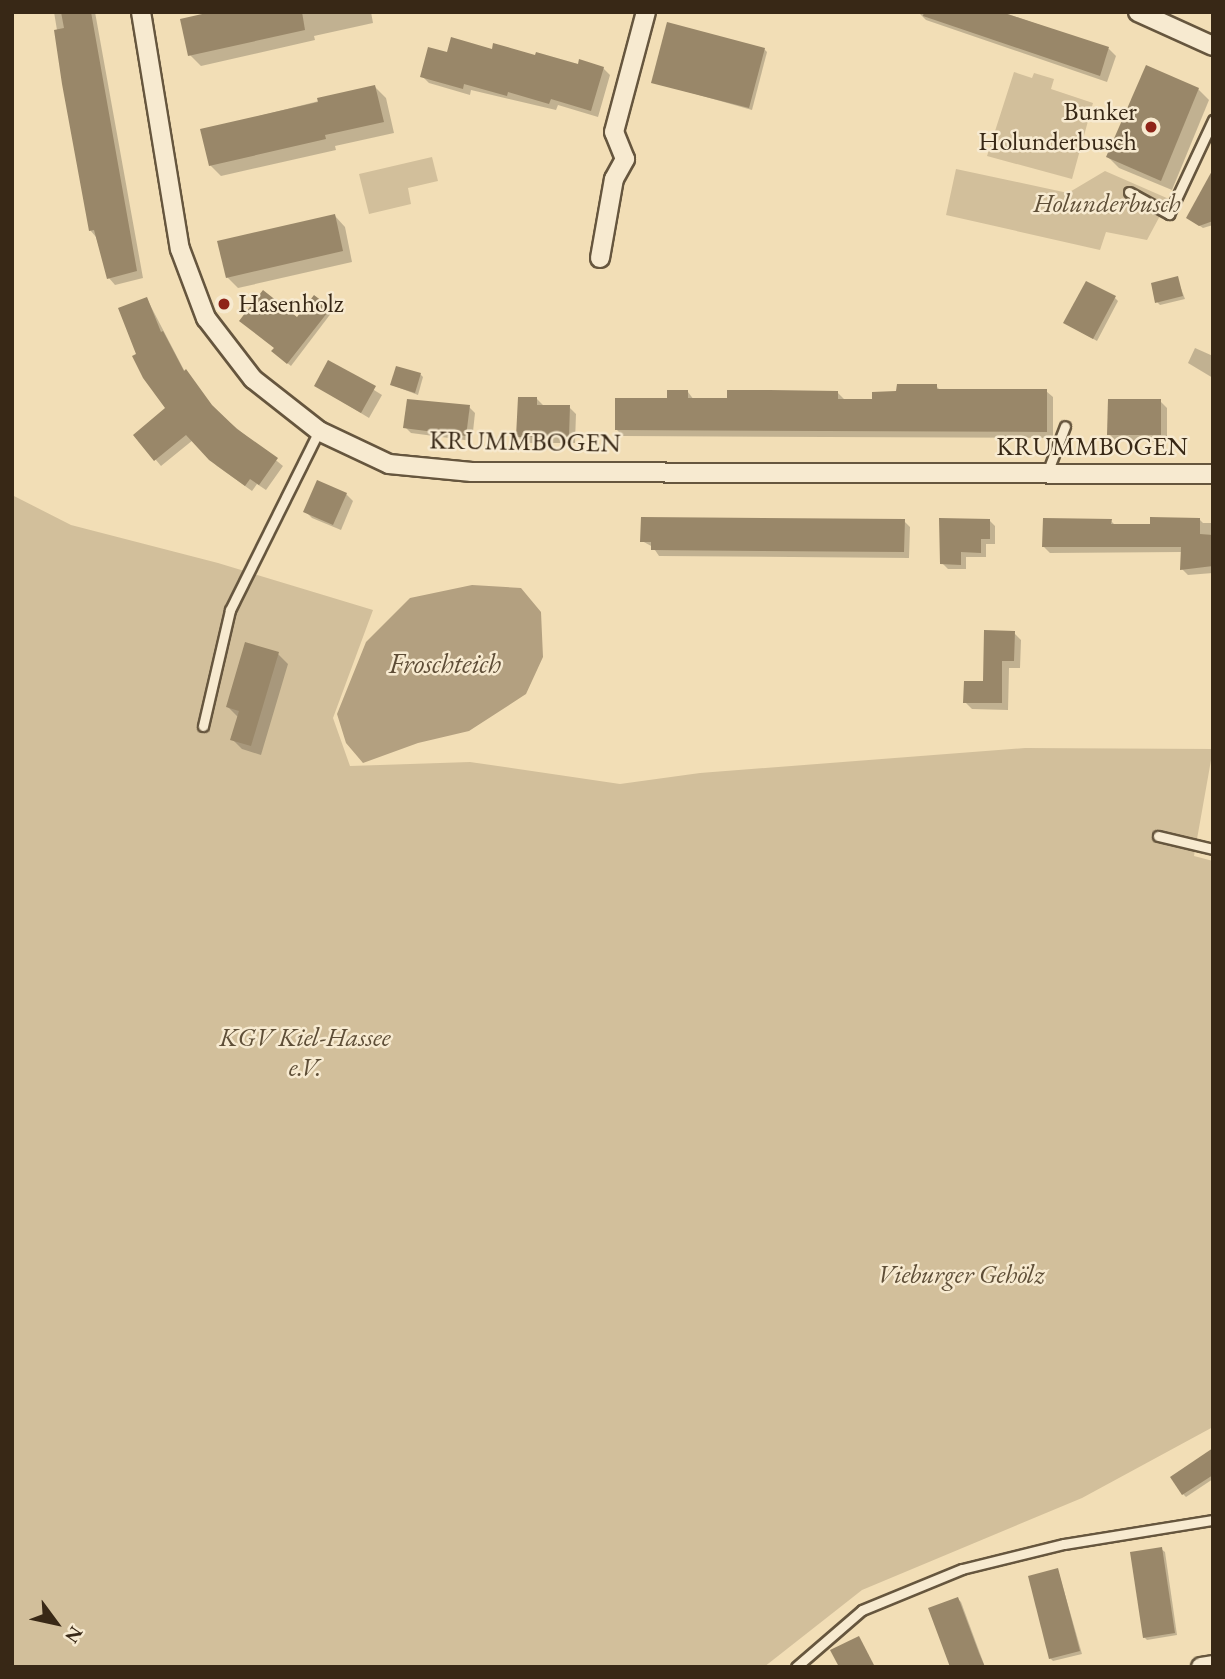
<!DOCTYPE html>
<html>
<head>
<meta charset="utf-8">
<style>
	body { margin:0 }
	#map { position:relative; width:1225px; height:1679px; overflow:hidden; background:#f2deb6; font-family:"EB Garamond",serif }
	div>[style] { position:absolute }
	.green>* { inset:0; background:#d2bf9b }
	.water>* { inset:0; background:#b3a080 }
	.shadow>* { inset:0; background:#0003 }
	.building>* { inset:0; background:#998769 }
	.roads { filter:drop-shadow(2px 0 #66563e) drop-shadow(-2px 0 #66563e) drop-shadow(0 2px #66563e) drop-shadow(0 -2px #66563e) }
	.service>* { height:9px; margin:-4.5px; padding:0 4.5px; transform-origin:4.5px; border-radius:4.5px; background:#f7ead0 }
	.minor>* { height:18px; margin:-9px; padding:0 9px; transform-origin:9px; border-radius:9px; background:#f7ead0 }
	.dots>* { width:19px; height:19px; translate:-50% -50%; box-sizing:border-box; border:4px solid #f7ead0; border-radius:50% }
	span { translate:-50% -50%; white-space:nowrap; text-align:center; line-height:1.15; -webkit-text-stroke:5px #f7ead0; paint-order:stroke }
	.poi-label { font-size:26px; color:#382816 }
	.right { translate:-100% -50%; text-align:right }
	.left { translate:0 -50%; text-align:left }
	.park-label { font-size:26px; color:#5e4e37; font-style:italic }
	.street-label { font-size:26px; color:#382816 }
	.water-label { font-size:28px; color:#5d4c36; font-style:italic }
	.frame { position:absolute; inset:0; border:14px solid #382816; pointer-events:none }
	.north { position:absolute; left:21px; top:1588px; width:70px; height:70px; -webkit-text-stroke:5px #f7ead0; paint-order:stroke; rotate:123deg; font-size:19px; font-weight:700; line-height:28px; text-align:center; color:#382816 }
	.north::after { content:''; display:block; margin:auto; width:24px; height:32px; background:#382816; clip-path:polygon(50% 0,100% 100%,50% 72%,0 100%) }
</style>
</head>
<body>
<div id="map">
	<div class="green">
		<div style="clip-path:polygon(1014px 72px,1032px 78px,1034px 73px,1054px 79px,1051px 89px,1093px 103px,1072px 179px,987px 156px)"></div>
		<div style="clip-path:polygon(432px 157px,438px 181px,408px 188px,411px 204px,369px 214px,359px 174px)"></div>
		<div style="clip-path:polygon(956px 169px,1068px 193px,1105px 171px,1169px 199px,1147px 240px,1106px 232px,1100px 250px,946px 215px)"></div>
		<div style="clip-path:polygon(12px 495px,71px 525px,218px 563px,373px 610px,333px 718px,350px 766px,470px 762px,620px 784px,700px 773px,1025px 748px,1213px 749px,1194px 856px,1213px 861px,1213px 1427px,1082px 1498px,862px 1590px,764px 1667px,12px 1667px)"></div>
	</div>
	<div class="water">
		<div style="clip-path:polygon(472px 585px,521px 588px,541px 612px,543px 657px,526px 694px,469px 731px,418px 743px,363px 763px,346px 743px,337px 714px,366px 642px,410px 598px)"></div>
	</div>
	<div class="shadow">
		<div style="clip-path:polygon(54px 12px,95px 12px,143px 278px,115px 285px,109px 278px,96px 237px,90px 230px)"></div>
		<div style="clip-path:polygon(215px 12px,371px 12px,373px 23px,314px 36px,315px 40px,201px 66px,190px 55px)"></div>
		<div style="clip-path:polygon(1002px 12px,1109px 49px,1116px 56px,1107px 82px,926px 20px,919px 13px)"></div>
		<div style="clip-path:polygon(764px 49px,767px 52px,752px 110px,653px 82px)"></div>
		<div style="clip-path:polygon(493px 51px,603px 68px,610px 75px,598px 117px,558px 105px,556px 110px,471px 90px,470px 95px,429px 83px,422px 76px,448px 54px)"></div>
		<div style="clip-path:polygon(375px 87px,386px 98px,394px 133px,335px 146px,336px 150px,221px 176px,210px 165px,203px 130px)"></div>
		<div style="clip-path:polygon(1198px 89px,1209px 100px,1172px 190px,1119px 168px,1108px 157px)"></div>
		<div style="clip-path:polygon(1213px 185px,1213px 225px,1203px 228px,1191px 220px)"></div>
		<div style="clip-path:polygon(335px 216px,345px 227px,352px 262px,238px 288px,227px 277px)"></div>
		<div style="clip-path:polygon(1177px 278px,1185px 299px,1160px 305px,1157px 302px)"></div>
		<div style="clip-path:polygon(1115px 298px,1118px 301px,1097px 341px,1065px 323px)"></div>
		<div style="clip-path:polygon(147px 299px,185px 372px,218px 413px,283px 466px,266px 490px,257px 484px,252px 491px,217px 466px,193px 440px,161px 466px,135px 435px,168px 408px,138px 355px)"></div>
		<div style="clip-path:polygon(330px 309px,332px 312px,291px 366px,276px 354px,298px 319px)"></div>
		<div style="clip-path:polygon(1195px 348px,1213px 356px,1213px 378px,1188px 363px)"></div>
		<div style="clip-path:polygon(329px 362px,382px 395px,369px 418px,316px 386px)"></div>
		<div style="clip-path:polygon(420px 374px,423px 377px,418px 395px,392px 385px)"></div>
		<div style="clip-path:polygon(936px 386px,941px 391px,1046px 391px,1053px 397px,1053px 438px,623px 436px,617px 430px,688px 392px,694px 400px,837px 392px,844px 399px,874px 401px)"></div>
		<div style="clip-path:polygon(537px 399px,543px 405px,569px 407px,576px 414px,575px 443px,524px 443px,518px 437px)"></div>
		<div style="clip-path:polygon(1160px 401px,1167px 408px,1167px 442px,1116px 441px,1109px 434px)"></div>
		<div style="clip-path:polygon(469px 407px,475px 413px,472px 441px,411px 433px,405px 427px)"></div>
		<div style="clip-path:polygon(346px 494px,353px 501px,341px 530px,312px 518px,305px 511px)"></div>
		<div style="clip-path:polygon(1199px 519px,1203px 523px,1213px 523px,1213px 573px,1188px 575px,1182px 569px,1182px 552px,1050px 553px,1044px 547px,1111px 521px,1116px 526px,1152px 526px)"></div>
		<div style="clip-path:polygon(904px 521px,910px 527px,909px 558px,659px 556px,653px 547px,642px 541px)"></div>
		<div style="clip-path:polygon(990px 521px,995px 526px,995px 544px,986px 544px,986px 557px,966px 557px,966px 569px,948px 569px,942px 563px)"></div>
		<div style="clip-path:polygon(1014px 633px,1021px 640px,1020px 668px,1009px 668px,1008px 710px,972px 709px,965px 702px,985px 683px)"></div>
		<div style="clip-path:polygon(278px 654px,288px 664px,261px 755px,242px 749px,232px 739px,238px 717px,227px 706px)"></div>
		<div style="clip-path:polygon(1213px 1450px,1213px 1479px,1186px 1497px,1183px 1494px)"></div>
		<div style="clip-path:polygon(1161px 1549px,1165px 1552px,1177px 1635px,1147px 1640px,1144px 1637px)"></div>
		<div style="clip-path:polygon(1058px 1570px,1082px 1654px,1053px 1661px,1050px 1658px)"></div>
		<div style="clip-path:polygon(958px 1599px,961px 1602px,985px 1667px,952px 1667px)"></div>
	</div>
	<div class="building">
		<div style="clip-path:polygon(61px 12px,91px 12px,137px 271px,107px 279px,94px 230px,89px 231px,62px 84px,54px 30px,64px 28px)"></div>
		<div style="clip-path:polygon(211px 12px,302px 12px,305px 30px,188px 56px,180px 19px)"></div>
		<div style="clip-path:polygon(924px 12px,1001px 12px,1109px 47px,1100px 76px,923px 16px)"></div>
		<div style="clip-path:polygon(667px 22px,765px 48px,749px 108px,651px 83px)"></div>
		<div style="clip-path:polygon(451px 37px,492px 49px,493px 43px,535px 55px,536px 52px,578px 64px,579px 59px,604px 67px,591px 111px,551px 99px,549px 104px,508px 92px,507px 96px,464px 84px,463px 89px,420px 77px,428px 47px,447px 52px)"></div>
		<div style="clip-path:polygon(1146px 65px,1199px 88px,1161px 181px,1106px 157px)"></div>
		<div style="clip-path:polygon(375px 85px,384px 122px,325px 135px,326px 139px,209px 166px,200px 129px,318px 102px,317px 98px)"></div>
		<div style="clip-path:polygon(1213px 169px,1213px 221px,1199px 226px,1186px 218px)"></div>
		<div style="clip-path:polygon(335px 214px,343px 251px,226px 278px,217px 241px)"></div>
		<div style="clip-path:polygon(1178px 276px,1183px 296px,1155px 303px,1151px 283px)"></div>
		<div style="clip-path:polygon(1086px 281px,1116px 296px,1093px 339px,1063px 323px)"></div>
		<div style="clip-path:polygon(263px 290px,297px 317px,314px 295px,331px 308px,287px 364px,271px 351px,274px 348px,239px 321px)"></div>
		<div style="clip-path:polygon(147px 297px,161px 332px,163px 331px,184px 371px,186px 369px,212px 405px,237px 429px,278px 458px,259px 485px,250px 479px,245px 486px,209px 460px,186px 435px,154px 461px,133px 435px,165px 408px,143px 378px,132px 356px,136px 354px,118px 308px)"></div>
		<div style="clip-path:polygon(328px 360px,376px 386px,361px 413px,314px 386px)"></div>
		<div style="clip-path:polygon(396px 366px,421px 373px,415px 393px,390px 385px)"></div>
		<div style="clip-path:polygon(897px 384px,937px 384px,937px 389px,1047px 389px,1047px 432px,615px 430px,615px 398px,667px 398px,667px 390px,688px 390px,688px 398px,727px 398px,727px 390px,770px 390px,838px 391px,838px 399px,872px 399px,872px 392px,896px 391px)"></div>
		<div style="clip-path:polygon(518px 397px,537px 397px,537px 405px,570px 405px,569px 437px,516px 437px)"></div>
		<div style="clip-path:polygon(407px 399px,470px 405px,466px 436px,403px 428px)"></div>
		<div style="clip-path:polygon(1108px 399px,1161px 399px,1161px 435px,1107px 435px)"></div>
		<div style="clip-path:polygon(317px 480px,347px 493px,333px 525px,303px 512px)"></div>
		<div style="clip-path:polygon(641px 517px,905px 519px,904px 552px,651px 550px,651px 542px,640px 542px)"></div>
		<div style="clip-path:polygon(1150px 517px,1200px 518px,1200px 534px,1213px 535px,1213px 566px,1180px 570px,1181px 547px,1042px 547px,1043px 518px,1112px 519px,1111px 524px,1150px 524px)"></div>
		<div style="clip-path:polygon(939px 518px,990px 519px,990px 539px,981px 539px,981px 553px,961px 552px,961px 565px,940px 564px)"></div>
		<div style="clip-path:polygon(984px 630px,1015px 631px,1014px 661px,1002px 661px,1002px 703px,963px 703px,964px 681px,983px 681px)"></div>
		<div style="clip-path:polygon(245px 642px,279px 652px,251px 746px,230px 740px,239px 711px,226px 707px)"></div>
		<div style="clip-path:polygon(1213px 1448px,1213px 1475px,1182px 1495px,1170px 1477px)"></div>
		<div style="clip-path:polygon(1162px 1547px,1175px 1633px,1143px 1638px,1130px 1552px)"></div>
		<div style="clip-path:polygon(1058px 1568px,1080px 1651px,1049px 1659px,1028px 1576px)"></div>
		<div style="clip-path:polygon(958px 1597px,979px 1653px,985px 1667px,950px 1667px,928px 1608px)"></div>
		<div style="clip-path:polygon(859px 1636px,875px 1667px,839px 1667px,830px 1650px)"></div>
	</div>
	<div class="roads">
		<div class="service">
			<div style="left:1129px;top:192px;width:46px;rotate:28.8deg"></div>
			<div style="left:1169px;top:214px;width:104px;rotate:-64.9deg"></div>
			<div style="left:1047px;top:473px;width:50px;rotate:-69deg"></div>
			<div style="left:203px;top:726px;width:119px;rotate:-76.9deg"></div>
			<div style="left:230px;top:610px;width:200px;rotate:-63.6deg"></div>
			<div style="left:1158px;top:836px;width:57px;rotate:13.3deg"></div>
			<div style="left:796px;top:1667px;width:87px;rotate:-40.8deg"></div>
			<div style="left:862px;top:1610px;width:108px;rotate:-22.3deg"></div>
			<div style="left:962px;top:1569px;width:105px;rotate:-13.8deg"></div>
			<div style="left:1064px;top:1544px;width:151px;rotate:-9.2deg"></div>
		</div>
		<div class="minor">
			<div style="left:141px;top:12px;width:240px;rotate:80.7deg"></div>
			<div style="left:180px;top:249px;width:74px;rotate:69.4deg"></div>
			<div style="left:206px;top:318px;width:77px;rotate:52.4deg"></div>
			<div style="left:253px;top:379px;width:84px;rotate:38.2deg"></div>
			<div style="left:319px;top:431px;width:77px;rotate:25.2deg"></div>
			<div style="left:389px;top:464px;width:83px;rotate:5.5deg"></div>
			<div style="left:472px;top:472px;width:741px;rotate:0.15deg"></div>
			<div style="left:1138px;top:12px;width:82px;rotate:24.4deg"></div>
			<div style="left:600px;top:258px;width:80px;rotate:-80deg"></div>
			<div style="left:614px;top:179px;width:23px;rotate:-61deg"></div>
			<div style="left:625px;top:159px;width:29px;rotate:-112deg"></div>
			<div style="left:614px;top:132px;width:124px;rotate:-75.1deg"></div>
			<div style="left:1201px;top:1667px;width:12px;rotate:-9deg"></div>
		</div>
	</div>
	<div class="dots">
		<div style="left:1151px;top:127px;background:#8f2418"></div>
		<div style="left:224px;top:304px;background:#8f2418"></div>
	</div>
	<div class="poi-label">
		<span class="right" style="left:1137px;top:127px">Bunker<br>Holunderbusch</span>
		<span class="left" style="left:238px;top:304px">Hasenholz</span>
	</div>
	<div class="park-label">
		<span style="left:1107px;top:204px">Holunderbusch</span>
		<span style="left:305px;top:1053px">KGV Kiel-Hassee<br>e.V.</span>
		<span style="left:961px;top:1275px">Vieburger Gehölz</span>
	</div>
	<div class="street-label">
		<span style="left:525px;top:442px;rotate:1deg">KRUMMBOGEN</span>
		<span style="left:1092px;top:447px">KRUMMBOGEN</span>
	</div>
	<div class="water-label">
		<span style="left:445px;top:663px">Froschteich</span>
	</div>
	<div class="frame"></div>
	<div class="north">N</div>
</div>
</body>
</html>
